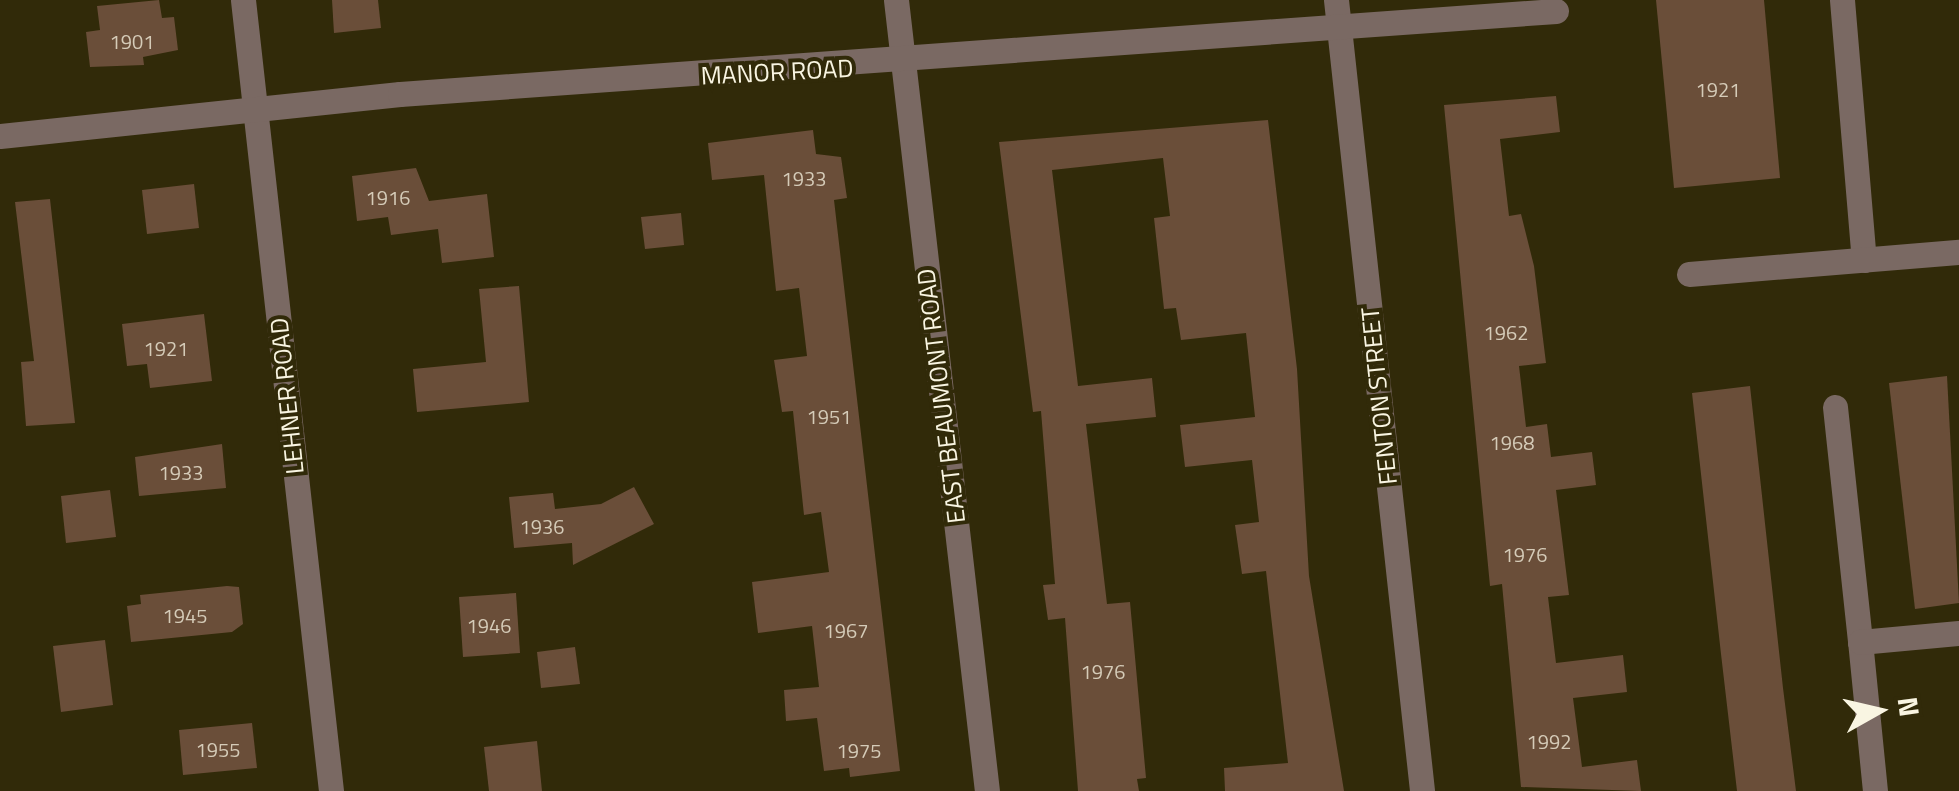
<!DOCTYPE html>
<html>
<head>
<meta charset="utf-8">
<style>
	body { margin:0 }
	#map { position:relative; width:1959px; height:791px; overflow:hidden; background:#312a09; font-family:"Titillium Web",sans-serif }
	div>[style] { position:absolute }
	.building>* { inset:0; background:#6a4e39 }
	.minor>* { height:25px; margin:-12.5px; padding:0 12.5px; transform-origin:12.5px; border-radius:12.5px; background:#7a6963 }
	span { translate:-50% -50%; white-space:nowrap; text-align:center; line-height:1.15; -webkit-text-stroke:8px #312a09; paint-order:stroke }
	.number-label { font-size:20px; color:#d5cbb8 }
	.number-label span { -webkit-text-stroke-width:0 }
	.street-label { font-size:25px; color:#f9f5e2 }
	.north { position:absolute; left:1829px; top:661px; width:100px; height:100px; -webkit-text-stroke:8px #312a09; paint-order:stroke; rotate:82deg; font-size:28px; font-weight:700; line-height:40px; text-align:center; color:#f9f5e2 }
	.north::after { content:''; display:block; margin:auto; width:35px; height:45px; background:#f9f5e2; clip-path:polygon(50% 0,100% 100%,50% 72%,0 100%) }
</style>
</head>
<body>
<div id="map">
	<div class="building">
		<div style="clip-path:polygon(159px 0,162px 18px,174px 17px,178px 50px,143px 57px,144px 65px,90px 67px,86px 32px,100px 30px,97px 6px)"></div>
		<div style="clip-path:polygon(332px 0,378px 0,381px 28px,334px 33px)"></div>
		<div style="clip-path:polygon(1656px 0,1764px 0,1780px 178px,1674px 188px)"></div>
		<div style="clip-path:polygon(1556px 96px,1560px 132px,1500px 139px,1509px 216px,1521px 214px,1534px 266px,1546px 363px,1519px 366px,1526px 427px,1547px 424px,1551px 457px,1592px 452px,1596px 485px,1556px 490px,1569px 595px,1548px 597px,1556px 663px,1623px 655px,1627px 692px,1573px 698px,1582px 767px,1637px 760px,1641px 791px,1521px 787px,1502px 584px,1490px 586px,1444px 105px)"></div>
		<div style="clip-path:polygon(1268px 120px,1297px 369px,1309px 576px,1344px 791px,1225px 791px,1224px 768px,1288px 763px,1271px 616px,1266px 571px,1242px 574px,1235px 525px,1259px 522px,1252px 460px,1185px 467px,1180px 425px,1255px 417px,1246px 333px,1181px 340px,1176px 308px,1164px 309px,1154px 218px,1170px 216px,1163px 158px,1052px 170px,1078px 386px,1152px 378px,1156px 417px,1086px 424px,1107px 604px,1130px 602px,1146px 778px,1137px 779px,1139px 791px,1078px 791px,1065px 618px,1048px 620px,1043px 585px,1055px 584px,1041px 411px,1033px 412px,999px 142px)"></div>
		<div style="clip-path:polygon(813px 130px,816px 154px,841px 157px,847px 198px,834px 200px,900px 771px,850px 777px,849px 768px,824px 771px,817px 718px,786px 721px,784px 690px,819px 687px,812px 626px,758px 633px,752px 582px,829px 572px,821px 512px,804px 515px,793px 411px,782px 412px,774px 360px,807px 356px,799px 288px,776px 291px,764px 175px,712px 180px,708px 143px)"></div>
		<div style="clip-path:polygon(416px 168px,429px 201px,487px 194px,494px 257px,442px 263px,438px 229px,391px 235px,388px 217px,357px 221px,352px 176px)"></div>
		<div style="clip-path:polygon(194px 184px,199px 228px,147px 234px,142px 190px)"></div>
		<div style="clip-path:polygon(50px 199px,75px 423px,26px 426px,21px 362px,34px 361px,15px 202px)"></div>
		<div style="clip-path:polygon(681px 213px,684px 245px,645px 249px,641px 217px)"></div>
		<div style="clip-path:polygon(519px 286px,529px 402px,417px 412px,413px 369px,486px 362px,479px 289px)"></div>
		<div style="clip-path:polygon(204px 314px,212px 381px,150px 388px,147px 364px,127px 366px,122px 324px)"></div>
		<div style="clip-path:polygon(1947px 376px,1959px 603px,1915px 609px,1889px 383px)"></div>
		<div style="clip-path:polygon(1750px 386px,1783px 688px,1796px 791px,1737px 791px,1721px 654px,1692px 393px)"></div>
		<div style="clip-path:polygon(222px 444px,226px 488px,139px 496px,135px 457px)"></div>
		<div style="clip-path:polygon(634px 487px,654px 524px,573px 565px,572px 543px,514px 548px,509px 497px,553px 493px,555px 509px,601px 504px)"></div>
		<div style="clip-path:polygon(110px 490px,116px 537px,66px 543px,61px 496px)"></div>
		<div style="clip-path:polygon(227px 586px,239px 587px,243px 624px,232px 632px,131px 642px,127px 606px,141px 604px,140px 595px)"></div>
		<div style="clip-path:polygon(516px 593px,520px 653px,463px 657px,459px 597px)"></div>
		<div style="clip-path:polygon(105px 640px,113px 705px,61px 712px,53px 646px)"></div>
		<div style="clip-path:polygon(575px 647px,580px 684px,541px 688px,537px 652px)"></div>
		<div style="clip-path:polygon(252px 723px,257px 768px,183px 775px,179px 730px)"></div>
		<div style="clip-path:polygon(537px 741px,542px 791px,489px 791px,484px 747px)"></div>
	</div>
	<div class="minor">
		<div style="left:243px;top:0;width:796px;rotate:83.65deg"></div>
		<div style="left:896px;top:0;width:796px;rotate:83.44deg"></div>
		<div style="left:1336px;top:0;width:796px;rotate:83.79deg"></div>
		<div style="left:1842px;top:0;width:261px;rotate:85.2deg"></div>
		<div style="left:0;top:136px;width:402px;rotate:-6deg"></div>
		<div style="left:400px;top:94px;width:1159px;rotate:-4.11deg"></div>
		<div style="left:1689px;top:274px;width:271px;rotate:-4.7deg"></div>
		<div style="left:1835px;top:407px;width:236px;rotate:83.9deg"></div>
		<div style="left:1875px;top:791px;width:150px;rotate:-95.7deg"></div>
		<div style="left:1860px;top:642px;width:99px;rotate:-5.2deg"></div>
	</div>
	<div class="number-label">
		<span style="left:132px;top:41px">1901</span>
		<span style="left:1718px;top:89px">1921</span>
		<span style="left:804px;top:178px">1933</span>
		<span style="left:388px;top:197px">1916</span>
		<span style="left:1506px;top:332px">1962</span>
		<span style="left:166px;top:348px">1921</span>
		<span style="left:829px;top:416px">1951</span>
		<span style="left:1512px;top:442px">1968</span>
		<span style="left:181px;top:472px">1933</span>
		<span style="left:542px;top:526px">1936</span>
		<span style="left:1525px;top:554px">1976</span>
		<span style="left:185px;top:615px">1945</span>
		<span style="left:489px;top:625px">1946</span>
		<span style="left:846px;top:630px">1967</span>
		<span style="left:1103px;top:671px">1976</span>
		<span style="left:1549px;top:741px">1992</span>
		<span style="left:218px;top:749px">1955</span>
		<span style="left:859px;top:750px">1975</span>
	</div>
	<div class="street-label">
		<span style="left:777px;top:72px;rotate:-3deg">MANOR ROAD</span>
		<span style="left:287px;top:396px;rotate:-96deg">LEHNER ROAD</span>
		<span style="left:941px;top:396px;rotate:-97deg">EAST BEAUMONT ROAD</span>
		<span style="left:1379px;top:396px;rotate:-96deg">FENTON STREET</span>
	</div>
	<div class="north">N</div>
</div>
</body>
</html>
